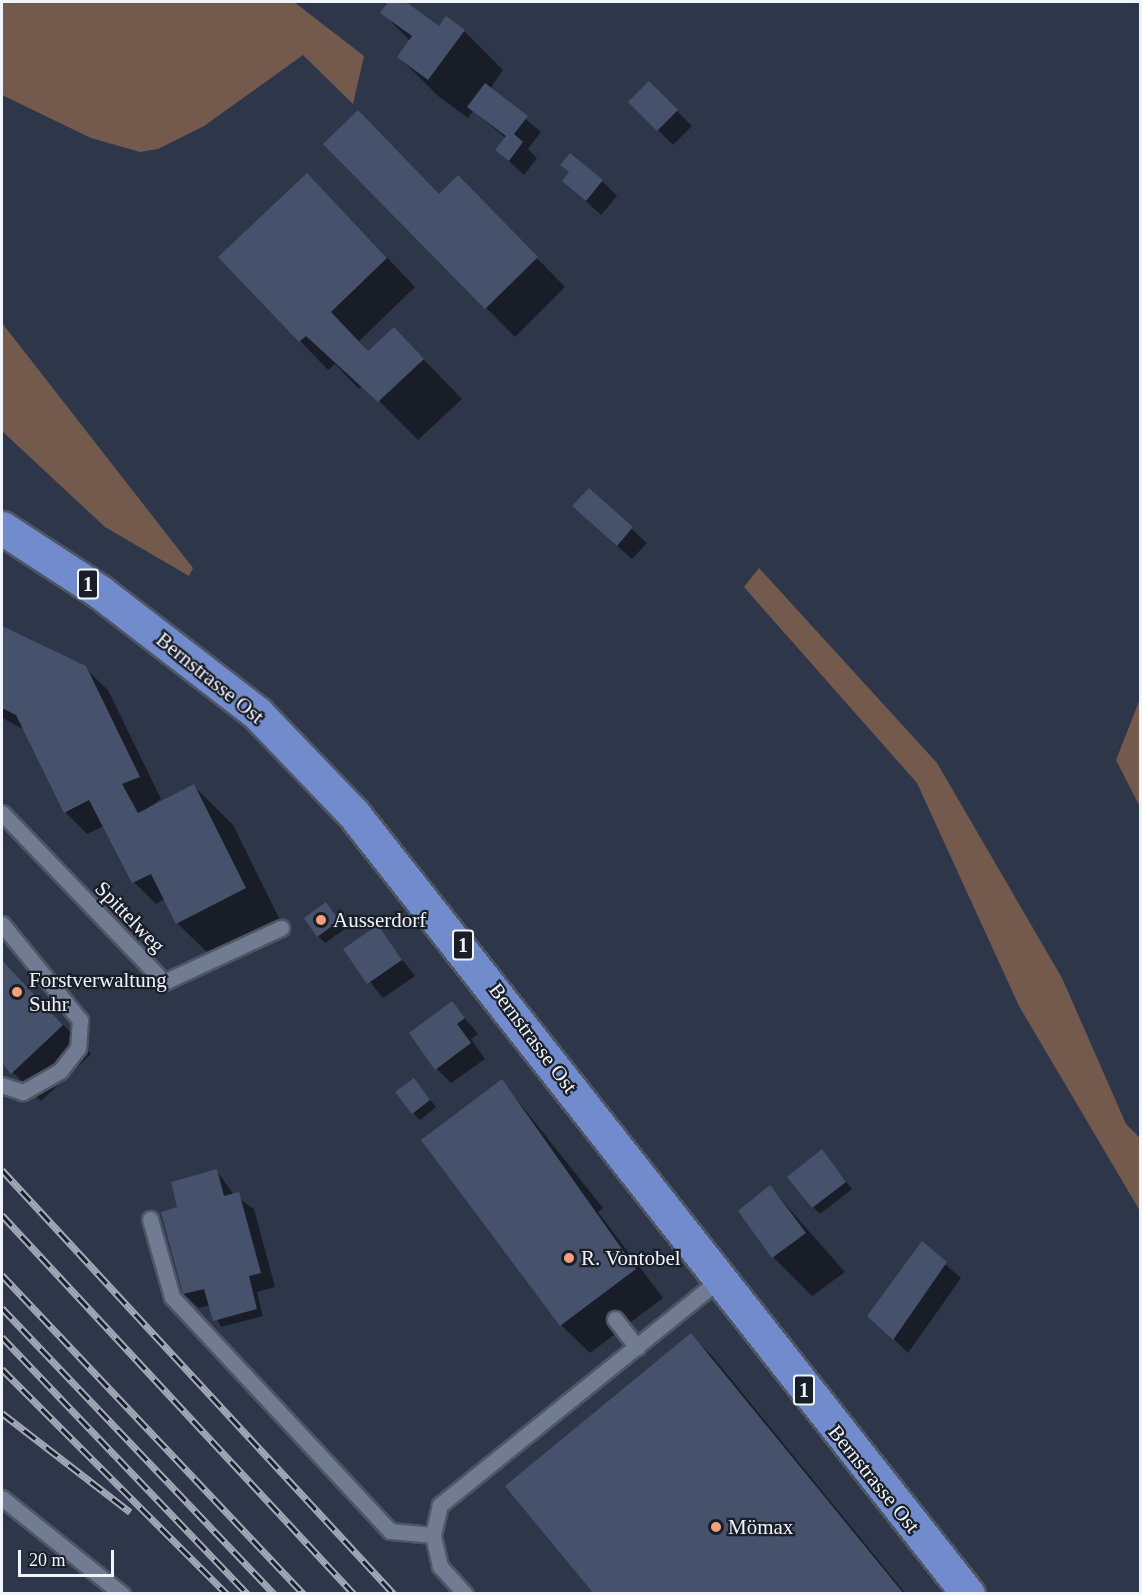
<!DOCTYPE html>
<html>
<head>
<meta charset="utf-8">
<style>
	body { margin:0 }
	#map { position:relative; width:1142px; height:1595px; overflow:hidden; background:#2e374a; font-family:"Times New Roman",serif }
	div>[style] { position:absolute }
	.green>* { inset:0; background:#74594d }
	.shadow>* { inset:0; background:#0007 }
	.building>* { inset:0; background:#46516c }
	.roads { filter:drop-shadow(2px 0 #4e5666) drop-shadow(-2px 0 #4e5666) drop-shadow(0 2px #4e5666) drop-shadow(0 -2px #4e5666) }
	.service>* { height:15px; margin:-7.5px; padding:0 7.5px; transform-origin:7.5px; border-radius:7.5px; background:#717b92 }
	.primary>* { height:33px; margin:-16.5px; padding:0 16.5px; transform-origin:16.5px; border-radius:16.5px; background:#728bcc }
	.rail>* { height:7px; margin-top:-3.5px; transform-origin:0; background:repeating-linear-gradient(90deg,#1a1e27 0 14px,#a2a9b7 0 28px); box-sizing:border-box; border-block:2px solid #a2a9b7 }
	.dots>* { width:16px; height:16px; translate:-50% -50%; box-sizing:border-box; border:3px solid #1a1e27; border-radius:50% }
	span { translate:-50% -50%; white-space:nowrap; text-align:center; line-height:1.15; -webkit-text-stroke:4.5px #1a1e27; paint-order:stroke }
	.shield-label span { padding:2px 4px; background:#1a1e27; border:2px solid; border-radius:4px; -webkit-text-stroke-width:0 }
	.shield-label { font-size:20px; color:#eff4fe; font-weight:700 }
	.street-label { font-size:21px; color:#eff4fe }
	.poi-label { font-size:21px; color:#eff4fe }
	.left { translate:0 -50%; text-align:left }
	.frame { position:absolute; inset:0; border:3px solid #eff4fe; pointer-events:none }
	.scale { position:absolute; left:18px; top:1550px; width:96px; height:27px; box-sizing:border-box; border:3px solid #eff4fe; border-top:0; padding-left:8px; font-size:18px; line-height:21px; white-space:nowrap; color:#eff4fe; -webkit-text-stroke:4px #1a1e27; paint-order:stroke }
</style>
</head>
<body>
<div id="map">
	<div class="green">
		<div style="clip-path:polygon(2px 2px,294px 2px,364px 56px,353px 104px,303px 55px,204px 126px,158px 149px,140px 152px,91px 138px,2px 95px)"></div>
		<div style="clip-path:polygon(2px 323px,193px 568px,189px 576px,105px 527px,2px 431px)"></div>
		<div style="clip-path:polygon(759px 568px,937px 763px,1062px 978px,1126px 1124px,1140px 1138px,1140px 1211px,1019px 1006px,917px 783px,744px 587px)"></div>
		<div style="clip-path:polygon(1140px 699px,1140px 807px,1116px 760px)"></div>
	</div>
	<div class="shadow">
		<div style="clip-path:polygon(390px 2px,403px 2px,440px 28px,464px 31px,503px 70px,490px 89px,541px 132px,528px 149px,537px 158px,524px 175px,497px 150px,506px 138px,473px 111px,468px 118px,438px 96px,399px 57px,410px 41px,382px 12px)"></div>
		<div style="clip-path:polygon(649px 83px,692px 126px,673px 145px,630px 102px)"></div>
		<div style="clip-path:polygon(325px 144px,440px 196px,486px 206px,565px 287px,515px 337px)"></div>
		<div style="clip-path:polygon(564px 181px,602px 181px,617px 196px,601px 215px)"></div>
		<div style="clip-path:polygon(335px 203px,415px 287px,358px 342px,369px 353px,394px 329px,462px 399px,418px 440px,363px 385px,359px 389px,335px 364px,328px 370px,220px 257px)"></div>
		<div style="clip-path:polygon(589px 490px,647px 543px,632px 559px,589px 521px)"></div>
		<div style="clip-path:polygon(2px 628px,85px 668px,108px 690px,161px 799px,145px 810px,194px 786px,233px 825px,284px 928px,217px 962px,177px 923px,165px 899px,156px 904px,134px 882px,104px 826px,87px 834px,65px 812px,25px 730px,2px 718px)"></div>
		<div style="clip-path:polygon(325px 904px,345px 929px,325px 943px,318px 936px)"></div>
		<div style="clip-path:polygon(377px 927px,415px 976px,383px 998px,345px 950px)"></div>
		<div style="clip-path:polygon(2px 960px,91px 1054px,41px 1101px,2px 1061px)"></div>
		<div style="clip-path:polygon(452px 1003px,478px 1034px,471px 1039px,485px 1059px,451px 1083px,437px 1069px)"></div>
		<div style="clip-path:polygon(414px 1080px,436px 1107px,420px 1120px,413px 1113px)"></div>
		<div style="clip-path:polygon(502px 1081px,603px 1208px,598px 1212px,663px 1298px,590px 1353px,561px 1325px)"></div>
		<div style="clip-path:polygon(822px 1151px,852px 1189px,820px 1214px,813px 1207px)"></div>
		<div style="clip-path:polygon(217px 1171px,234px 1195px,254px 1209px,275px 1287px,257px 1292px,263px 1316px,221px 1327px,210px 1305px,199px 1308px,184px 1294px,179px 1208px)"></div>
		<div style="clip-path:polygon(770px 1187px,845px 1272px,812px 1296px,773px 1257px)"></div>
		<div style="clip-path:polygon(922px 1244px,961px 1278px,908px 1353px,869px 1315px)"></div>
		<div style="clip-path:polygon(691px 1335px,713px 1357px,906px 1594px,595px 1594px)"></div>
	</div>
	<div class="building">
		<div style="clip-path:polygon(388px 2px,406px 2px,439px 26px,446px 16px,465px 30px,428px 80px,397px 57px,412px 36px,380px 13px)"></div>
		<div style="clip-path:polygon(649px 81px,678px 110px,657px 131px,628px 102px)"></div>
		<div style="clip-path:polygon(485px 83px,528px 116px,514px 134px,523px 142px,509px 161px,495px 150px,506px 136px,467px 107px)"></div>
		<div style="clip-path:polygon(358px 110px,439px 194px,458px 175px,538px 257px,485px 309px,323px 144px)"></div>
		<div style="clip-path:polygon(570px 153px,603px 180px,586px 201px,562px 181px,569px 172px,560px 165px)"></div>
		<div style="clip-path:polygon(307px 173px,387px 258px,331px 312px,368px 351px,394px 327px,424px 359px,378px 402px,306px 336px,299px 342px,218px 257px)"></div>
		<div style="clip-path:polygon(589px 488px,633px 527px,617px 546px,572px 506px)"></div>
		<div style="clip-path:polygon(2px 626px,86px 666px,140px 777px,122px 784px,138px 813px,194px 784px,246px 888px,176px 924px,151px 874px,132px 883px,89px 800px,64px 813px,16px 715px,2px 708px)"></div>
		<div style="clip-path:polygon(326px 902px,339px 921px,317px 937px,304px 918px)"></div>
		<div style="clip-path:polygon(378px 925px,402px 960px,367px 984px,343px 949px)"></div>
		<div style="clip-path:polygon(2px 960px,63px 1025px,11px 1074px,2px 1063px)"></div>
		<div style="clip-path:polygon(452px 1001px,465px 1018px,457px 1024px,471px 1043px,435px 1070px,409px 1033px)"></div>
		<div style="clip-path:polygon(414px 1078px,430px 1100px,412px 1114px,395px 1092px)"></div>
		<div style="clip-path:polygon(502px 1079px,636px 1269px,560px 1326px,421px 1140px)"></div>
		<div style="clip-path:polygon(822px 1149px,846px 1182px,812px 1208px,787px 1177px)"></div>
		<div style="clip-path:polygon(217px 1169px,224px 1196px,239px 1192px,261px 1273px,249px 1276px,257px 1309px,213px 1321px,204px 1289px,183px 1294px,161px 1212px,177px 1207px,171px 1182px)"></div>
		<div style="clip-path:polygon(770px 1185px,806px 1233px,772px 1258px,738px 1211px)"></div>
		<div style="clip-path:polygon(922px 1241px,947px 1262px,893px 1340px,867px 1316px)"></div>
		<div style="clip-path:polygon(691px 1333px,904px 1594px,594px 1594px,505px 1486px)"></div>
	</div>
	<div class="roads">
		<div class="service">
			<div style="left:2px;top:813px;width:234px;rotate:46.2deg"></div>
			<div style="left:164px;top:982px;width:129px;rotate:-24.8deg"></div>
			<div style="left:2px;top:924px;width:124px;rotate:50.9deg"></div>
			<div style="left:80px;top:1020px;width:28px;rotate:94deg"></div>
			<div style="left:78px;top:1048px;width:29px;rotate:128deg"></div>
			<div style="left:60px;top:1071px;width:43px;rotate:150.4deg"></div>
			<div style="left:23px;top:1092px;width:22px;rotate:-162deg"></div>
			<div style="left:150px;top:1219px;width:81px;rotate:74.2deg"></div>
			<div style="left:172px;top:1297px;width:320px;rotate:47deg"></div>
			<div style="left:390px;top:1531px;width:43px;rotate:5.3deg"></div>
			<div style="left:615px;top:1319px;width:36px;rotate:52deg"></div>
			<div style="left:2px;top:1498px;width:154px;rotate:38.7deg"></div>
			<div style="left:465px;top:1594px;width:38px;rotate:-132deg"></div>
			<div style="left:440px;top:1566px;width:32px;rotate:-103deg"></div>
			<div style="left:433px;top:1535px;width:31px;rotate:-77deg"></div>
			<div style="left:440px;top:1505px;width:357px;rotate:-38.9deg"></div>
		</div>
		<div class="primary">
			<div style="left:2px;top:528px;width:117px;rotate:33.1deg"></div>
			<div style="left:100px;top:592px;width:198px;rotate:37.6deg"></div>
			<div style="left:257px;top:713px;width:139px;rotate:46.2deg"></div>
			<div style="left:353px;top:813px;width:994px;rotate:51.78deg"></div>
		</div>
	</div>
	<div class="rail">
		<div style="left:2px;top:1170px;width:577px;rotate:47.25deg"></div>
		<div style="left:2px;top:1215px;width:517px;rotate:47.12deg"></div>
		<div style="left:2px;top:1275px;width:439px;rotate:46.6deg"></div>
		<div style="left:2px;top:1308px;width:395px;rotate:46.4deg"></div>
		<div style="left:2px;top:1337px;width:356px;rotate:46.3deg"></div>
		<div style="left:2px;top:1369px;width:318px;rotate:45deg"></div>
		<div style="left:2px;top:1413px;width:162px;rotate:37.7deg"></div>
	</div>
	<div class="dots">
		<div style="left:321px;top:920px;background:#f1a17c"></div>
		<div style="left:17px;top:992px;background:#f1a17c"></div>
		<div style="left:569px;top:1258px;background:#f1a17c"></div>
		<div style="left:716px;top:1527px;background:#f1a17c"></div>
	</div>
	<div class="shield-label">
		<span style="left:88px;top:584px">1</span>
		<span style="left:463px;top:945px">1</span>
		<span style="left:804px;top:1390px">1</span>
	</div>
	<div class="street-label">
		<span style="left:210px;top:678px;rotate:39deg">Bernstrasse Ost</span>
		<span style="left:130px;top:917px;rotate:46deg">Spittelweg</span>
		<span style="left:533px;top:1038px;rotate:53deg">Bernstrasse Ost</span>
		<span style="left:874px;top:1479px;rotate:51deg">Bernstrasse Ost</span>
	</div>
	<div class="poi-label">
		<span class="left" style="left:333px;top:920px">Ausserdorf</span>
		<span class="left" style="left:29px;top:992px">Forstverwaltung<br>Suhr</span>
		<span class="left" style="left:581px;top:1258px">R. Vontobel</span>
		<span class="left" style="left:728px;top:1527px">Mömax</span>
	</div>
	<div class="frame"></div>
	<div class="scale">20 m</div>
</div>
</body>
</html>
